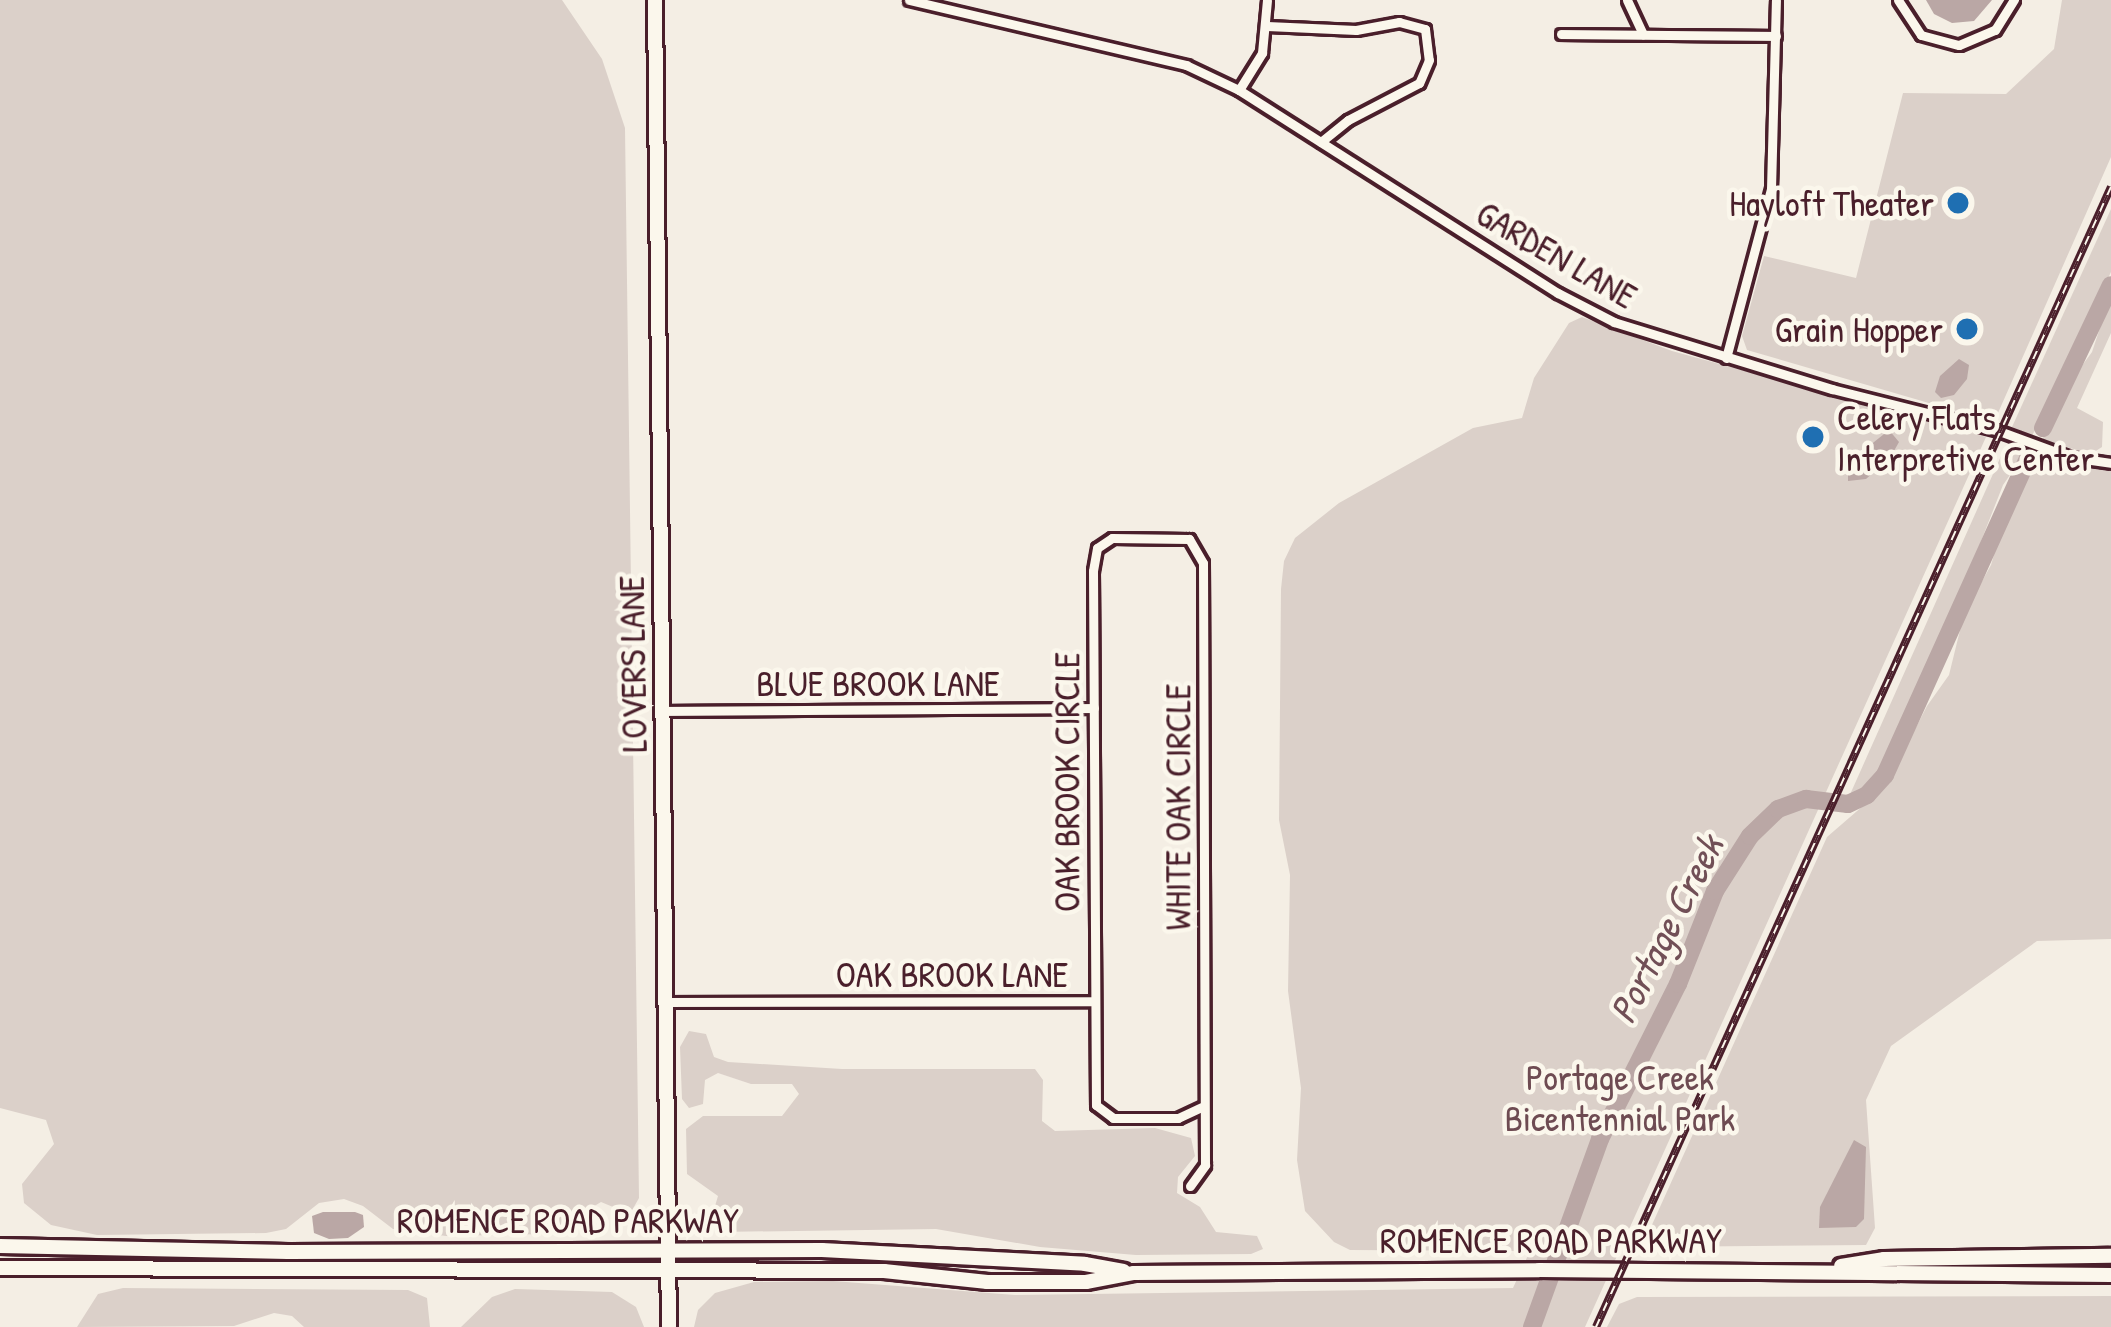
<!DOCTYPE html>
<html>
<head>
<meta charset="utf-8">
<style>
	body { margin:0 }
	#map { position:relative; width:2111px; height:1327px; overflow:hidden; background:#f4eee4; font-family:"Patrick Hand",sans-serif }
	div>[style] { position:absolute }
	.green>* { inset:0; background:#dbd0c9 }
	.water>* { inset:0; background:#baa7a5 }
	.river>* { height:18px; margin:-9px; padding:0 9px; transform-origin:9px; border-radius:9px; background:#baa7a5 }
	.roads { filter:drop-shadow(3px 0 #4a1f2b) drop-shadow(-3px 0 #4a1f2b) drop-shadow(0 3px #4a1f2b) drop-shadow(0 -3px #4a1f2b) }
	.street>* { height:9px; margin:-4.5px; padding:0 4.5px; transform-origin:4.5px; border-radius:4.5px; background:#fbf7ec }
	.secondary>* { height:14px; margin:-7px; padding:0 7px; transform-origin:7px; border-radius:7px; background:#fbf7ec }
	.rail>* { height:8px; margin-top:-4px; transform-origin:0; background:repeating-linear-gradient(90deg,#fbf7ec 0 9px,#4a1f2b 0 18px); box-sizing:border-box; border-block:3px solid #4a1f2b }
	.dots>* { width:33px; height:33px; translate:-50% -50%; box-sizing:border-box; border:6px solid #fbf7ec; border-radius:50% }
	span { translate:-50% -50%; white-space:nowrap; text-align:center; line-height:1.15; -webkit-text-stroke:9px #fbf7ec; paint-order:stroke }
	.poi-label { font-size:36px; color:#4a1f2b }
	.right { translate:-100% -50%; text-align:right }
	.left { translate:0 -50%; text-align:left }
	.street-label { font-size:36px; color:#4a1f2b }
	.park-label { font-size:36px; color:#6e4b52 }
	.water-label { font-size:39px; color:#714f56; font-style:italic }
</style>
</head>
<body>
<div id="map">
	<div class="green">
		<div style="clip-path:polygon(0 0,562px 0,602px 59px,625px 128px,639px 1198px,630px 1214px,601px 1202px,548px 1234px,446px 1236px,393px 1229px,363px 1206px,344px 1199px,319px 1203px,286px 1229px,266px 1233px,97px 1235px,51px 1225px,24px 1203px,22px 1184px,54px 1144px,46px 1120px,0 1108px)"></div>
		<div style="clip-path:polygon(2062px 0,2111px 0,2111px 157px,1994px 422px,1747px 350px,1742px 336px,1764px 256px,1856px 278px,1903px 93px,2006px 94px,2054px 49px)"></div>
		<div style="clip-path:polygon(2111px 209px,2111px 272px,2032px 436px,2012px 427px)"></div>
		<div style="clip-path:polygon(2111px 295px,2111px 333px,2077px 408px,2103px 422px,2102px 447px,2091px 454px,2042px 440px,2073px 378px,2092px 352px)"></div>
		<div style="clip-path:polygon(1582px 317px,1672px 351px,1986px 437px,1585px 1327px,694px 1327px,698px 1310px,715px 1293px,754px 1282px,833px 1281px,1015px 1295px,1513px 1288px,1530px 1251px,1350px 1250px,1334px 1242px,1305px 1211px,1297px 1160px,1301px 1088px,1288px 991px,1290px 875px,1279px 820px,1281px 589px,1284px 561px,1295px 538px,1339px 503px,1473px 428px,1522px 418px,1534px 378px,1569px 323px)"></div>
		<div style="clip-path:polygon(2011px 445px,2028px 449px,2003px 485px,1934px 661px,1886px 761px,1868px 787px,1848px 799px,2001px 456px)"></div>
		<div style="clip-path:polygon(2035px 452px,2111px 471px,2111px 939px,2037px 941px,1891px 1046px,1866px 1100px,1875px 1228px,1866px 1245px,1649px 1247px,1646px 1238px,1827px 837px,1886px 786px,1927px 706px,1949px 675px,1964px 614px,1991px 565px,2009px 503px)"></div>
		<div style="clip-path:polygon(689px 1031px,706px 1034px,714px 1057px,728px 1062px,842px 1069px,1035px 1069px,1043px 1080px,1042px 1121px,1055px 1131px,1155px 1128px,1191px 1138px,1195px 1156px,1178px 1177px,1177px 1193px,1200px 1207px,1216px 1232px,1257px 1236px,1263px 1249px,1251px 1254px,1136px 1255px,1040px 1247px,936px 1229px,718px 1232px,710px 1223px,718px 1196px,687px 1174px,686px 1129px,703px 1116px,782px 1116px,799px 1094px,792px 1084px,751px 1084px,718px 1073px,705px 1080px,703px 1104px,689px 1108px,682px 1099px,680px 1047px)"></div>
		<div style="clip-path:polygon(123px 1288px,408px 1290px,427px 1298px,430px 1327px,304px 1327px,292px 1316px,274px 1313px,234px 1326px,77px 1327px,98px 1294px)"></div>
		<div style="clip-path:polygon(515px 1289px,612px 1292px,636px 1307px,644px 1327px,461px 1327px,492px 1297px)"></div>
		<div style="clip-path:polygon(2111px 1296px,2111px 1327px,1607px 1327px,1619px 1304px,1637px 1297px)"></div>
	</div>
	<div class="water">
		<div style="clip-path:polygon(1926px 0,1992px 0,1974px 21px,1952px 23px,1934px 14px)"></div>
		<div style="clip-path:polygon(1959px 359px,1969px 365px,1967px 379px,1954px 395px,1941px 398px,1935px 392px,1940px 376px)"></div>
		<div style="clip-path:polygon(1889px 430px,1899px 442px,1890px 458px,1866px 479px,1848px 481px,1848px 463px)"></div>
		<div style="clip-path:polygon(1854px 1140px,1866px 1147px,1864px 1219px,1856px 1227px,1819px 1228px,1820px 1207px)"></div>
		<div style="clip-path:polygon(323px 1212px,355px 1212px,363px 1215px,364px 1227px,348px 1238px,329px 1239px,314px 1233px,312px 1216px)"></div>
	</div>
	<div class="river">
		<div style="left:2043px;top:428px;width:158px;rotate:-64.6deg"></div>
		<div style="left:1532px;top:1327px;width:200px;rotate:-70.1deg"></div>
		<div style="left:1600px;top:1139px;width:174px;rotate:-63.3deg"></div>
		<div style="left:1678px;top:984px;width:100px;rotate:-68.3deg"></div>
		<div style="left:1715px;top:891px;width:65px;rotate:-57.5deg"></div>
		<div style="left:1750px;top:836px;width:39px;rotate:-44deg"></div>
		<div style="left:1778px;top:809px;width:30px;rotate:-20deg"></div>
		<div style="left:1806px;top:799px;width:42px;rotate:6.8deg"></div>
		<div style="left:1848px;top:804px;width:21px;rotate:-25deg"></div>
		<div style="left:1867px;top:795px;width:27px;rotate:-48deg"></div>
		<div style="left:1885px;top:775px;width:354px;rotate:-65.7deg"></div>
	</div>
	<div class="roads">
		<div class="street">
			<div style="left:909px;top:0;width:285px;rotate:13.2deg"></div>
			<div style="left:1186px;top:65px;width:59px;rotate:25.3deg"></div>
			<div style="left:1239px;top:90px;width:378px;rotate:32.5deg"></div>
			<div style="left:1558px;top:293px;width:63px;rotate:27.4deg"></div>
			<div style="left:1614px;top:322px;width:228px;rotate:17.1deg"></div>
			<div style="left:1832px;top:389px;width:172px;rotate:14.1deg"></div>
			<div style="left:1999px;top:431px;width:76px;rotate:20.1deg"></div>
			<div style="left:2070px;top:457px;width:41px;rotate:8.3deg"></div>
			<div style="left:1627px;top:0;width:38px;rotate:65deg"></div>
			<div style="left:1898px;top:0;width:42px;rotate:56.7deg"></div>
			<div style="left:1921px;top:35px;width:39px;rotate:15deg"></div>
			<div style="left:1959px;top:45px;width:39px;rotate:-23deg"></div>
			<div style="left:1995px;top:30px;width:36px;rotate:-58deg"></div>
			<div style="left:1267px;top:26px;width:89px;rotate:2.6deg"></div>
			<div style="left:1356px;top:30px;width:44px;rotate:-10.5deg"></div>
			<div style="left:1399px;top:22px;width:27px;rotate:15deg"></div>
			<div style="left:1425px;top:29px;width:31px;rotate:83deg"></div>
			<div style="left:1429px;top:60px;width:25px;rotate:113deg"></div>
			<div style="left:1419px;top:83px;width:80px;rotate:152.5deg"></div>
			<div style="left:1348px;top:120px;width:35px;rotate:141deg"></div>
			<div style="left:1561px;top:34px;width:215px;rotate:0.5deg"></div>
			<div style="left:1239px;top:90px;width:44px;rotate:-58.1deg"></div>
			<div style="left:1262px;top:53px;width:53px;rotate:-84.6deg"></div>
			<div style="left:1726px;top:358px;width:175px;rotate:-75.1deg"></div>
			<div style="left:1771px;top:189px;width:189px;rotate:-88.5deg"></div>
			<div style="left:662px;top:711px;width:432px;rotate:-0.4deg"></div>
			<div style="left:664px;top:1002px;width:430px;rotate:-0.1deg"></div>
			<div style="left:1190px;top:1186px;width:26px;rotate:-54deg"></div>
			<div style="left:1205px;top:1165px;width:602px;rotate:-90.19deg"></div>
			<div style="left:1203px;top:563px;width:28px;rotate:-120deg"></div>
			<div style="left:1189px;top:539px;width:77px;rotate:-179.3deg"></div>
			<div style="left:1112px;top:538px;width:18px;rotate:146deg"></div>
			<div style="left:1097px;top:548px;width:23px;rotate:100deg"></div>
			<div style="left:1093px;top:571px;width:534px;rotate:89.68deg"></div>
			<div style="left:1096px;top:1105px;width:21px;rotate:37deg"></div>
			<div style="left:1113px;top:1118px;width:65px"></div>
			<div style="left:1178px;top:1118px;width:26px;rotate:-25deg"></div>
		</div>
		<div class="secondary">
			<div style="left:655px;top:0;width:1327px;rotate:89.4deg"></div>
			<div style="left:0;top:1246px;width:288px;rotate:1.2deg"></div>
			<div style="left:288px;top:1252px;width:534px;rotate:-0.21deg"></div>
			<div style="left:822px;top:1250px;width:263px;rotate:3deg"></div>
			<div style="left:1085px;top:1264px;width:39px;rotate:10deg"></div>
			<div style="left:1841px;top:1266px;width:44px;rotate:-9.2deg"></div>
			<div style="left:1884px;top:1259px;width:227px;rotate:-0.8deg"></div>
			<div style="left:0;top:1268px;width:884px;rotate:0.19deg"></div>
			<div style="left:884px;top:1271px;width:104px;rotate:6.1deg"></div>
			<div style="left:987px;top:1282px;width:99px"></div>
			<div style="left:1086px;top:1282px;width:49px;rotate:-10.6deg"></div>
			<div style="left:1134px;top:1273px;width:405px;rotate:-0.4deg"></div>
			<div style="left:1539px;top:1270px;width:572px;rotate:0.5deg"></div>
		</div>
	</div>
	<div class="rail">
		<div style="left:1596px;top:1327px;width:1251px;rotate:-65.69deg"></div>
	</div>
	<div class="dots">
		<div style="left:1958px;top:203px;background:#1f6fb2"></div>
		<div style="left:1967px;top:329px;background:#1f6fb2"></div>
		<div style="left:1813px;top:437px;background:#1f6fb2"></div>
	</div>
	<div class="poi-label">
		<span class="right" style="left:1934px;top:203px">Hayloft Theater</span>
		<span class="right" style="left:1943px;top:329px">Grain Hopper</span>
		<span class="left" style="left:1837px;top:437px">Celery Flats<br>Interpretive Center</span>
	</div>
	<div class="street-label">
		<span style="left:1557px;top:254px;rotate:30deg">GARDEN LANE</span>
		<span style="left:632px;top:664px;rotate:-91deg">LOVERS LANE</span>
		<span style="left:878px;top:683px">BLUE BROOK LANE</span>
		<span style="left:1066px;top:782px;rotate:-90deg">OAK BROOK CIRCLE</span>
		<span style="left:1177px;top:807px;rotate:-90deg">WHITE OAK CIRCLE</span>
		<span style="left:952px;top:974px">OAK BROOK LANE</span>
		<span style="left:568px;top:1220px">ROMENCE ROAD PARKWAY</span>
		<span style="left:1551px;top:1240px">ROMENCE ROAD PARKWAY</span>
	</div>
	<div class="park-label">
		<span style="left:1620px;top:1097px">Portage Creek<br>Bicentennial Park</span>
	</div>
	<div class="water-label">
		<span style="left:1666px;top:929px;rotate:-63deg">Portage Creek</span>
	</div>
</div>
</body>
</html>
